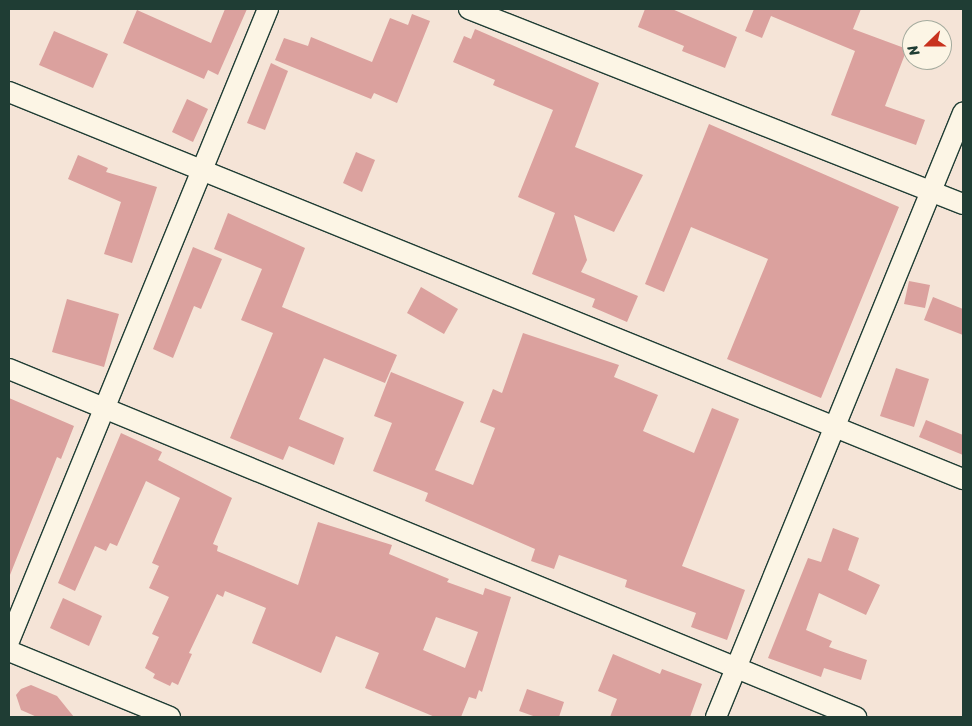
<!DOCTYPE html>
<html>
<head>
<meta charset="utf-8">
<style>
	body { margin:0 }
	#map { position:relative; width:972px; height:726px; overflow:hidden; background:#f5e4d7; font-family:Sriracha,sans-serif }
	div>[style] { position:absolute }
	.building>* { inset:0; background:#dba19e }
	.roads { filter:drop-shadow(1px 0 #1f3d34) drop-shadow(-1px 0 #1f3d34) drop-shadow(0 1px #1f3d34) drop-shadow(0 -1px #1f3d34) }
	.minor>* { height:20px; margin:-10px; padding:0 10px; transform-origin:10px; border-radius:10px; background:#fcf5e5 }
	span { translate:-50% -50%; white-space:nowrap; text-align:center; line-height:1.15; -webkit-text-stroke:4px #fcf5e5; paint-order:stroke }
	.frame { position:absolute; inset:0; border:10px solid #1f3d34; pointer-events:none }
	.north { position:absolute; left:902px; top:20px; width:50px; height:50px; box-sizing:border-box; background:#fcf5e5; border:1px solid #a4ab9e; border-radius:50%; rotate:248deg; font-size:14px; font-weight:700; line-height:20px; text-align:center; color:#1f3d34 }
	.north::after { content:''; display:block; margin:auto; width:18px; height:22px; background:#c8321e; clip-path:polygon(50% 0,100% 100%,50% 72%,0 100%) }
</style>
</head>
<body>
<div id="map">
	<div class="building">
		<div style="clip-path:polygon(225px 9px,247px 9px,218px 75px,208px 70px,204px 79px,123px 43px,137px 10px,211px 43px)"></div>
		<div style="clip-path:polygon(645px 9px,672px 9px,737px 37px,725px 68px,682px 51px,684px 46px,638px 27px)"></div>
		<div style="clip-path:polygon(754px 9px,861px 9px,853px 29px,907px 49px,885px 106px,925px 120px,916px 145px,831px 115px,855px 51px,771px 16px,762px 38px,745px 31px)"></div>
		<div style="clip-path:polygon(412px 14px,430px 21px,397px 103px,374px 93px,371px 99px,275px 60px,284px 38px,308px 46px,311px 37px,372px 62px,390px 18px,408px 25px)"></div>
		<div style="clip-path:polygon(475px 29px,599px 83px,575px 147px,643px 175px,614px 232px,574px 215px,587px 260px,581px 272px,638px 296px,627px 322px,592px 307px,595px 299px,532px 274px,555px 213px,518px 197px,553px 110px,493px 85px,495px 80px,453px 62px,464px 36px,471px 39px)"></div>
		<div style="clip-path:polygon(54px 31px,108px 54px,93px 88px,39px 65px)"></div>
		<div style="clip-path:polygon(271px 63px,288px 71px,265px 130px,247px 123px)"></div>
		<div style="clip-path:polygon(187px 99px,208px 109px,193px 142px,172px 132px)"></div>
		<div style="clip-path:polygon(709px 124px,899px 207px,821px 398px,727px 359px,768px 259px,691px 227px,664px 292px,645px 284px)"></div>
		<div style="clip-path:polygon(356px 152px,375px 160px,362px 192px,343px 183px)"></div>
		<div style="clip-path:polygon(78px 155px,108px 168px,106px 172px,157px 187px,132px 263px,104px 254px,121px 202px,68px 179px)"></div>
		<div style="clip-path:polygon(228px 213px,305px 248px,282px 307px,397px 355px,385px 383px,324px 358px,299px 419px,344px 438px,334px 465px,289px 446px,283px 460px,230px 438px,273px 333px,241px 320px,262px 269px,214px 249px)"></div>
		<div style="clip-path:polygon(193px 247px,222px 259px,201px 309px,194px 306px,173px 358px,153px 349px)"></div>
		<div style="clip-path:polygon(909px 281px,930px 285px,925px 308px,904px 304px)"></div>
		<div style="clip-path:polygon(421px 287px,458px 309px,444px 334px,407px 313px)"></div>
		<div style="clip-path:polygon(933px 297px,963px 309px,963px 335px,924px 320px)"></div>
		<div style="clip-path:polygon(67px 299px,119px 314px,104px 367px,52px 352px)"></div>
		<div style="clip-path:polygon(523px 333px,619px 365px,614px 377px,658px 395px,643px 431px,694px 453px,712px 408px,739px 419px,682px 566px,745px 590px,727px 640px,691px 627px,696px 613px,625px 587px,627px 580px,559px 555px,554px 569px,531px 561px,535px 549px,425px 501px,428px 493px,373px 471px,392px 423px,374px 416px,391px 372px,464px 402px,435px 470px,473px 485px,495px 428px,480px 422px,493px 389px,502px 393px)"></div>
		<div style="clip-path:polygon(896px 368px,929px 379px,914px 427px,880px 416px)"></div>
		<div style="clip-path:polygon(9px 398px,74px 426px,61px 459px,57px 457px,10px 575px)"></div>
		<div style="clip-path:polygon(926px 420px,963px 435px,963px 455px,919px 437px)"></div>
		<div style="clip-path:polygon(evenodd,121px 433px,162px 452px,158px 460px,232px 498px,213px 544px,218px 546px,217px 551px,298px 585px,318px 522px,392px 545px,389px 554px,449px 579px,447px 582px,483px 595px,485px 588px,511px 597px,482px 692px,479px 690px,476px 699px,469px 697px,461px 717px,435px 717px,365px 688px,379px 653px,336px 636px,321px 673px,252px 643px,266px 608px,225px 591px,223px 597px,217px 594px,189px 653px,192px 654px,178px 685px,172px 682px,170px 686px,153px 678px,155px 674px,145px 668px,159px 637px,152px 634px,169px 597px,149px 588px,159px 566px,152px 563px,180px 498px,146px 481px,117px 546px,110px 543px,106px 551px,95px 546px,75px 591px,58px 583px,121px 433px,436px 617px,478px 632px,465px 668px,423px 650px,436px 617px)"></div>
		<div style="clip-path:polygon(833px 528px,859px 538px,848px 570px,880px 585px,866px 615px,819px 593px,806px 630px,832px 641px,829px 647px,867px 660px,861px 680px,824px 668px,821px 677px,768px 658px,808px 558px,821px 562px)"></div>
		<div style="clip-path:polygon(63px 598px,102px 616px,89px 646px,50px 628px)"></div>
		<div style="clip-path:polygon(613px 654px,660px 674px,662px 669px,702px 684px,690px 717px,610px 717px,617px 699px,598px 691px)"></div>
		<div style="clip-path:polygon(31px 685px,57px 696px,74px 717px,37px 717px,21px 710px,16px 695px,21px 689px)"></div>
		<div style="clip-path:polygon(527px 689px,564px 702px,559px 717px,536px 717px,519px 711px)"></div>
	</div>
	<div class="roads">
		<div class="minor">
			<div style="left:469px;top:9px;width:531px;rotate:21.54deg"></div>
			<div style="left:9px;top:92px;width:1030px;rotate:22.08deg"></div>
			<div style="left:9px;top:369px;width:916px;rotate:22.34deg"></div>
			<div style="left:9px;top:641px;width:683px;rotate:-67.72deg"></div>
			<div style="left:9px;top:651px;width:174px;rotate:22.3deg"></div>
			<div style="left:716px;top:717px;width:653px;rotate:-67.76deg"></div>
		</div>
	</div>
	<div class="frame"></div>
	<div class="north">N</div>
</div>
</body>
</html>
